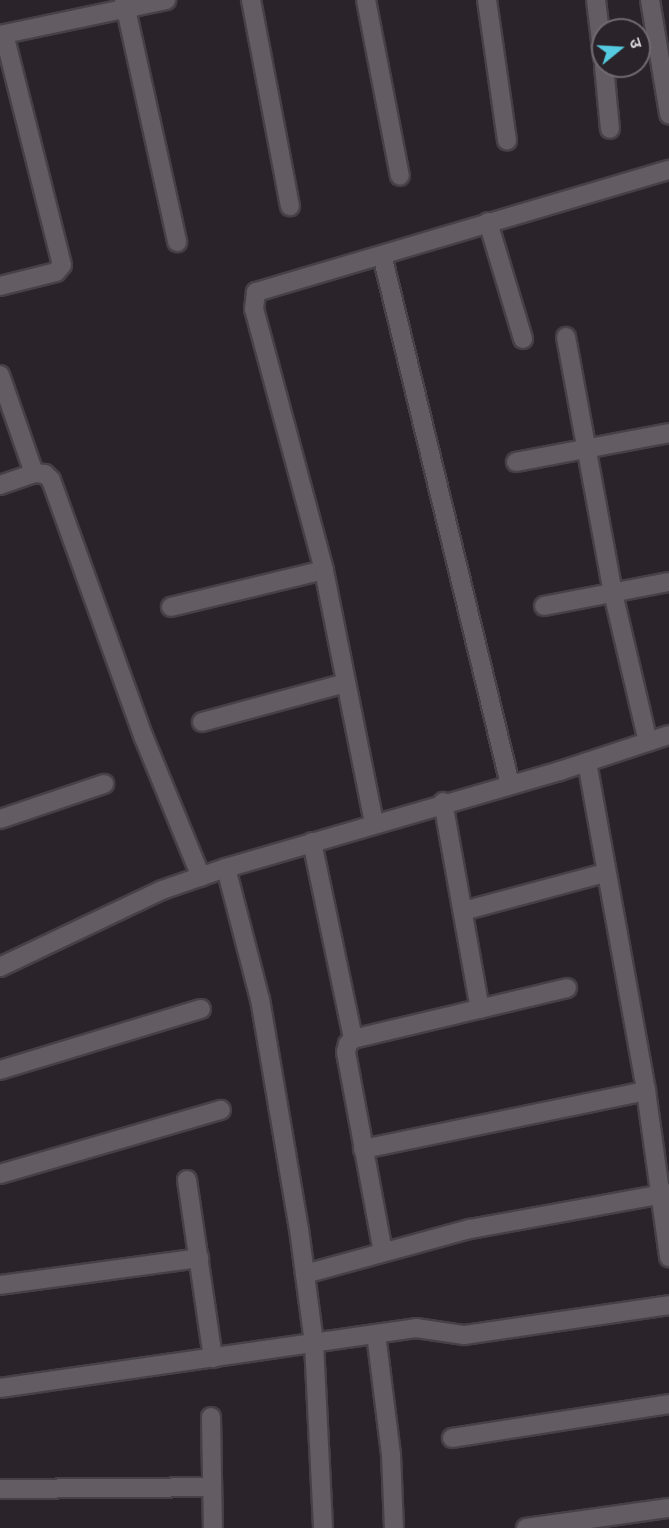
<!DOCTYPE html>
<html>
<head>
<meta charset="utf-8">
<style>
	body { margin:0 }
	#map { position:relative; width:669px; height:1528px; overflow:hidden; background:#2a242a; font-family:Quicksand,"Noto Sans Devanagari",sans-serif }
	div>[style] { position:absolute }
	.roads { filter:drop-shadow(2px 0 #464146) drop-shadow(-2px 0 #464146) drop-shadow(0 2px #464146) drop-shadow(0 -2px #464146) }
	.street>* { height:18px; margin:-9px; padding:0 9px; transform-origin:9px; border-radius:9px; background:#635c63 }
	span { translate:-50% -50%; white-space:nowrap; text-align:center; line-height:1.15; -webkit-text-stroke:6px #2a242a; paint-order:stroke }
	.north { position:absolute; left:591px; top:18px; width:60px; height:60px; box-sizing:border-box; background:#2a242a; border:2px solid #706a70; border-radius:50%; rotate:72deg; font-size:16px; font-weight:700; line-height:24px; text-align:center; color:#d8d4d8 }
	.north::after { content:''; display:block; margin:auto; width:21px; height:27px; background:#55cae0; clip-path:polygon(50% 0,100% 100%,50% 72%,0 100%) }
</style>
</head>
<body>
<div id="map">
	<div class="roads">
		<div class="street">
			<div style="left:124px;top:0;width:248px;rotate:77.6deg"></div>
			<div style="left:251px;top:0;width:210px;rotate:79.3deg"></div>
			<div style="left:366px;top:0;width:179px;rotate:79.1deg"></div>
			<div style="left:487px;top:0;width:142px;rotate:81.9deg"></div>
			<div style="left:596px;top:0;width:58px;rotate:83.1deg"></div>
			<div style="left:650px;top:0;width:116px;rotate:80.5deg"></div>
			<div style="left:0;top:35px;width:170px;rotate:-11.9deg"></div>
			<div style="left:604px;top:66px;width:63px;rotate:84.6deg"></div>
			<div style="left:488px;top:222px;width:122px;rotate:73.3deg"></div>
			<div style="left:382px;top:255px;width:544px;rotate:76.4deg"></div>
			<div style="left:0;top:286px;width:58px;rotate:-14deg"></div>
			<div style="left:56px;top:272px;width:9px;rotate:-49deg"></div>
			<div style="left:62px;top:265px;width:238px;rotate:-104.1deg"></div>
			<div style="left:566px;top:337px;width:260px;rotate:79.6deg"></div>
			<div style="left:613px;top:593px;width:153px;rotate:76.8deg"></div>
			<div style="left:0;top:375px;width:104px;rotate:70.9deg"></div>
			<div style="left:516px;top:462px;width:156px;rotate:-10.7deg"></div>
			<div style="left:0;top:485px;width:36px;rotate:-19deg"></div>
			<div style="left:34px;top:473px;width:11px;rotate:5deg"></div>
			<div style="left:45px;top:474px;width:8px;rotate:45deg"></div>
			<div style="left:51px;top:480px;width:274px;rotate:70.2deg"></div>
			<div style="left:144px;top:738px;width:150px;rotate:67.7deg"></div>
			<div style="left:544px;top:606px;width:127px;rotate:-10.9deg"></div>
			<div style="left:171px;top:607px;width:157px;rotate:-13.6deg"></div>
			<div style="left:202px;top:722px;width:149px;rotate:-15.2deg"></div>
			<div style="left:587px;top:762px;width:334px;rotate:79.8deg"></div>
			<div style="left:646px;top:1091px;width:168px;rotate:82.1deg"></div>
			<div style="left:443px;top:802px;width:210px;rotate:79.9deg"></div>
			<div style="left:0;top:819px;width:110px;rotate:-18.6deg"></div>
			<div style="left:374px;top:823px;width:258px;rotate:-101.2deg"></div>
			<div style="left:324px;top:570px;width:270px;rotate:-105deg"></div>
			<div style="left:254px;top:309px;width:17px;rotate:-83deg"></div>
			<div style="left:256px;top:292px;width:431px;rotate:-16.5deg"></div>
			<div style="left:312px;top:842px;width:201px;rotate:78.2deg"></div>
			<div style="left:226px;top:868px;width:135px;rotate:75.5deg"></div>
			<div style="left:260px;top:999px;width:233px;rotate:80.4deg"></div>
			<div style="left:299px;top:1229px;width:115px;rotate:82.5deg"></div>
			<div style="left:314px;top:1343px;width:185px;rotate:87.2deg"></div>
			<div style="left:463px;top:911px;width:147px;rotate:-15deg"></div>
			<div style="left:0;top:967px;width:179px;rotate:-25.4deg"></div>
			<div style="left:162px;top:890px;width:68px;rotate:-19deg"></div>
			<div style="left:226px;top:868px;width:348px;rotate:-16.2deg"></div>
			<div style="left:560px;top:771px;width:115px;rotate:-18.3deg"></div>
			<div style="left:0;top:1070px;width:210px;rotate:-16.9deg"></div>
			<div style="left:363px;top:1149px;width:289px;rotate:-11.6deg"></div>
			<div style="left:0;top:1174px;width:230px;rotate:-16.2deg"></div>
			<div style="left:187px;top:1180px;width:180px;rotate:81.7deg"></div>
			<div style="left:383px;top:1252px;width:203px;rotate:-100.5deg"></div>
			<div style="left:346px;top:1052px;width:8px;rotate:-76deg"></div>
			<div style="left:348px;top:1044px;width:7px;rotate:-45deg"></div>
			<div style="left:353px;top:1039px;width:220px;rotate:-13.4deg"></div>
			<div style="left:305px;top:1274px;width:171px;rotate:-15.3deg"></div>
			<div style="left:470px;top:1229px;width:202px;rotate:-10.3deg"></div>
			<div style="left:0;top:1285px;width:201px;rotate:-7.7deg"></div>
			<div style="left:376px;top:1334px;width:121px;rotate:82.9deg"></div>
			<div style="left:391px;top:1454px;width:74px;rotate:87.7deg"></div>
			<div style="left:0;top:1388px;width:420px;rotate:-8.2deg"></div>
			<div style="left:416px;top:1328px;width:49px;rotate:8.3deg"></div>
			<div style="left:464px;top:1335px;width:207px;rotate:-8.3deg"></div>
			<div style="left:211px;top:1417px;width:111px;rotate:89deg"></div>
			<div style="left:452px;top:1438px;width:220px;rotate:-8.9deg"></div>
			<div style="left:0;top:1489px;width:212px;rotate:-0.5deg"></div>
			<div style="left:526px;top:1528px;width:144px;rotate:-8deg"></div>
		</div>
	</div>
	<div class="north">उ</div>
</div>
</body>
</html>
